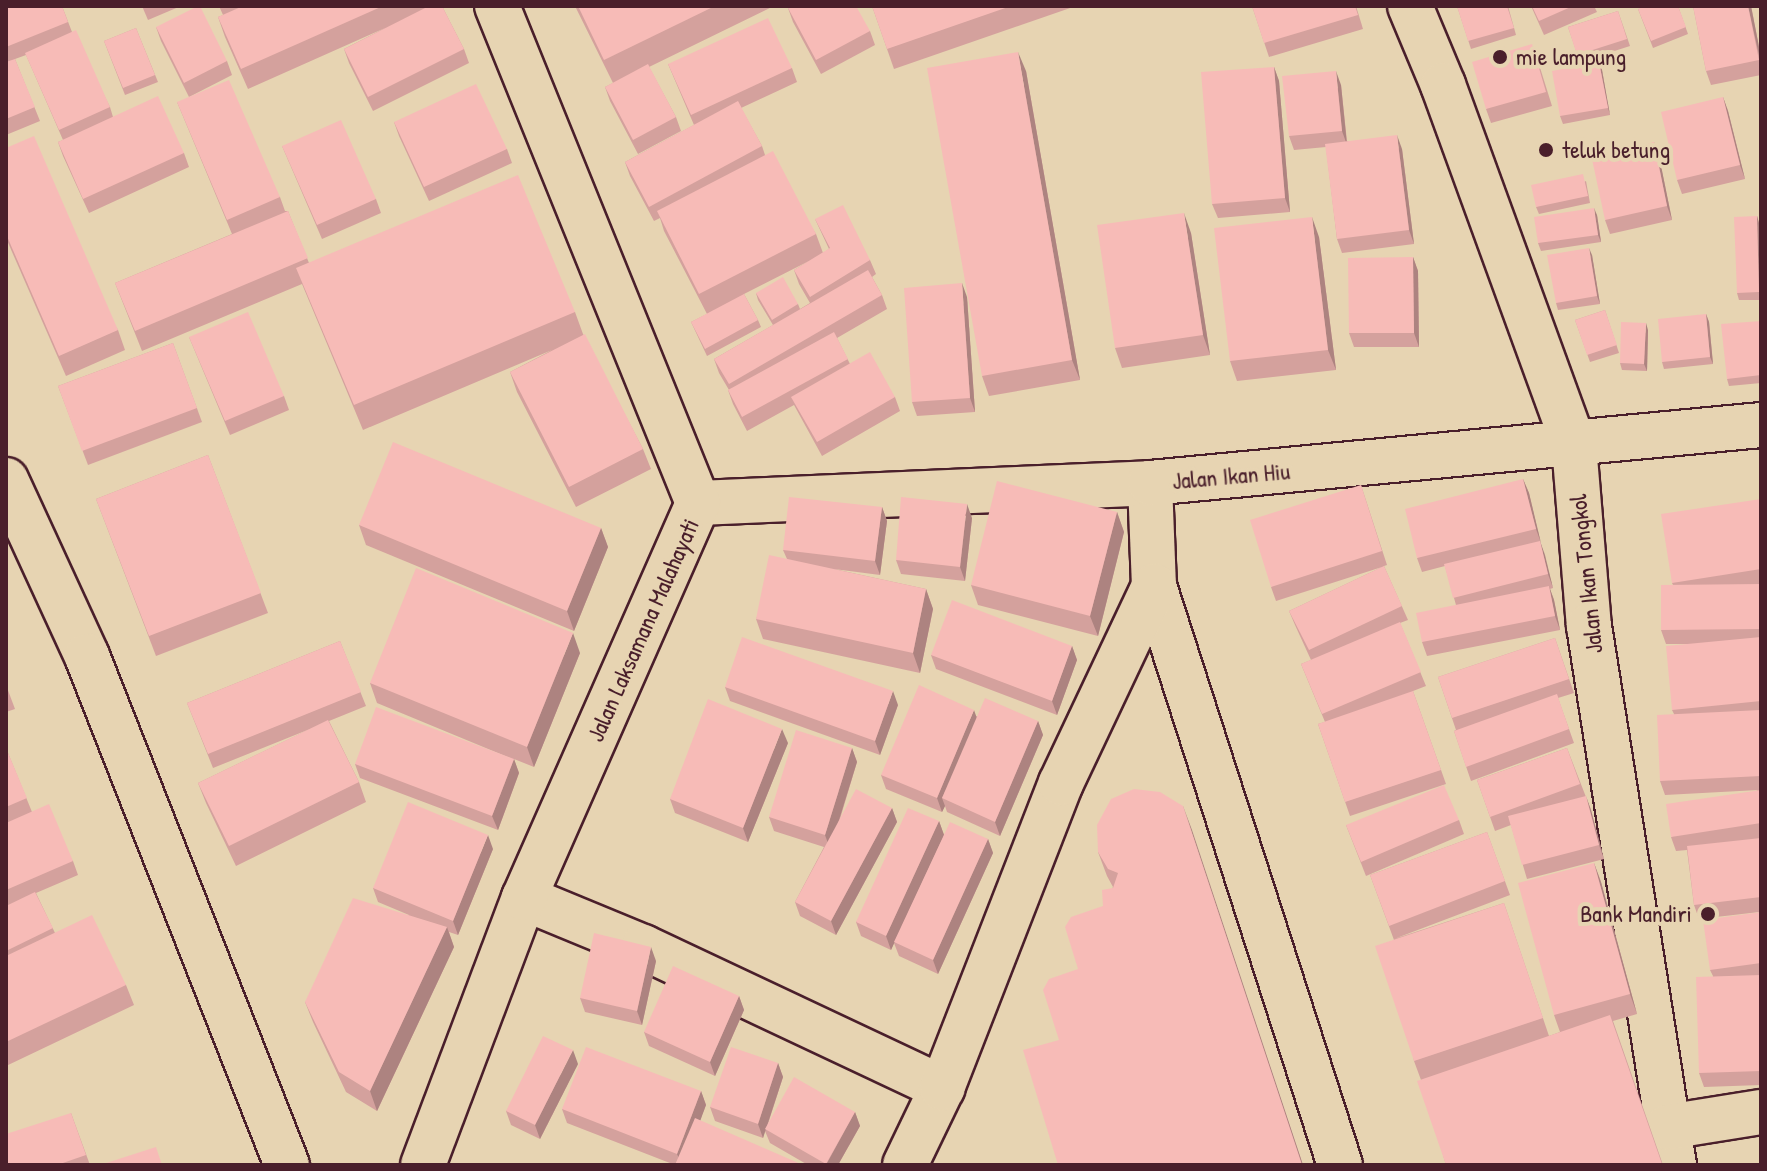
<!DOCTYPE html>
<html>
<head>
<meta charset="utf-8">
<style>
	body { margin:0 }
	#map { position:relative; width:1767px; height:1171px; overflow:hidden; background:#e7d4b2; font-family:"Patrick Hand",sans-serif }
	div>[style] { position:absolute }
	.roads { filter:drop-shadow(2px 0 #4a1f2b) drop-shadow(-2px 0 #4a1f2b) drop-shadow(0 2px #4a1f2b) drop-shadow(0 -2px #4a1f2b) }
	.minor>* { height:44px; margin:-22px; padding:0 22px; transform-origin:22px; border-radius:22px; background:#e7d4b2 }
	.tertiary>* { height:44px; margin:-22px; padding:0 22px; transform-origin:22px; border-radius:22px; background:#e7d4b2 }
	.primary>* { height:44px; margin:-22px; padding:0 22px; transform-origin:22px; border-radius:22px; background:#e7d4b2 }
	.trunk>* { height:44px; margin:-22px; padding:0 22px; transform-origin:22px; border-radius:22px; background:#e7d4b2 }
	.wall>* { inset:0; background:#d4a19d }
	.shaded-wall>* { inset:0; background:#ad8380 }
	.building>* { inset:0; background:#f7bbb7 }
	.dots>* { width:22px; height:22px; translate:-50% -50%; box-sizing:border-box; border:4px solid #e7d4b2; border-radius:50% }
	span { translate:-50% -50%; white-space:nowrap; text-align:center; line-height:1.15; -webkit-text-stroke:8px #e7d4b2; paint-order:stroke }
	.poi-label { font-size:24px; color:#4a1f2b }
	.left { translate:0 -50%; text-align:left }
	.right { translate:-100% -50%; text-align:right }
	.street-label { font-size:24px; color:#4a1f2b }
	.frame { position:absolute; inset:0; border:8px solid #4a1f2b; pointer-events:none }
</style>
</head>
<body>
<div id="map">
	<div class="roads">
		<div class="minor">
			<div style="left:1410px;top:6px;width:86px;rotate:67.3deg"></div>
			<div style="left:1443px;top:85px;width:383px;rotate:70deg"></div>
			<div style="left:1574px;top:445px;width:182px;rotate:85.3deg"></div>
			<div style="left:1589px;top:626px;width:546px;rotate:81.04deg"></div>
			<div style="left:1150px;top:483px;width:103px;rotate:87.8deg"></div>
			<div style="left:1154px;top:586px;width:608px;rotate:72.19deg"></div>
			<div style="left:524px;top:898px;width:129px;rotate:22.4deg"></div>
			<div style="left:643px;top:947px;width:331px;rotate:25.2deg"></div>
			<div style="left:1667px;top:1127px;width:95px;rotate:-9.1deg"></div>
			<div style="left:905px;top:1165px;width:85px;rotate:-64.3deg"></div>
			<div style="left:942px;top:1088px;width:327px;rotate:-68.7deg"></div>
			<div style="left:1061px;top:783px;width:218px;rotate:-64.7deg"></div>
		</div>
		<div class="tertiary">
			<div style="left:6px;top:480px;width:194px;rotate:65.3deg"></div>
			<div style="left:87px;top:656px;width:547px;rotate:68.55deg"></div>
		</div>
		<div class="primary">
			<div style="left:698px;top:503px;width:452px;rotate:-2.5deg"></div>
			<div style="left:1150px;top:483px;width:614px;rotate:-5.42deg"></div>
		</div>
		<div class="trunk">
			<div style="left:423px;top:1165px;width:285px;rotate:-69.3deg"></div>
			<div style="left:524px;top:898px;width:432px;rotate:-66.2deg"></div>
			<div style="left:698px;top:503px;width:536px;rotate:-112.02deg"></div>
		</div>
	</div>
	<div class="wall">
		<div style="clip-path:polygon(6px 6px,62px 6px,72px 32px,110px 107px,113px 117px,184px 153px,189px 167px,89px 213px,63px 156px,58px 142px,63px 140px,26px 55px,15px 59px,40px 121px,6px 135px)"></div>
		<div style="clip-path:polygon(142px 6px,181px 6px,148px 20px)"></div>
		<div style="clip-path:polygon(219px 6px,442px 6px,464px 49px,469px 63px,373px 111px,349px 63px,344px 49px,385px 28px,248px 89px,225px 37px,218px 17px,223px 15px)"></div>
		<div style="clip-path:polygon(575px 6px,774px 6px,649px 67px,676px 117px,681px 131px,638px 154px,610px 101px,605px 87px,613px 83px)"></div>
		<div style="clip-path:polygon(872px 6px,1076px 6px,894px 69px)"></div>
		<div style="clip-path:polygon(1252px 6px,1356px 6px,1363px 29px,1269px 57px)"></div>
		<div style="clip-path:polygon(1457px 6px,1508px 6px,1516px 35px,1471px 49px)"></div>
		<div style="clip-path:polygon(1531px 6px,1594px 6px,1597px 12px,1544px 35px)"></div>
		<div style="clip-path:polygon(1678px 6px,1688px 34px,1653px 48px,1638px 9px)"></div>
		<div style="clip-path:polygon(1693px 6px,1751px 6px,1761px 57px,1761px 75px,1711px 85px,1706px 71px)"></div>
		<div style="clip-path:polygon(788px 8px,870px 31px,875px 45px,821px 74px,793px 22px)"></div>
		<div style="clip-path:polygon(1618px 11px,1630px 46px,1580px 62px,1568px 27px)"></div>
		<div style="clip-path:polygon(156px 27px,227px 61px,232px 75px,189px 97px,161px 41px)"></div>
		<div style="clip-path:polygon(136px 28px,158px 82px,125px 95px,104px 41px)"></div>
		<div style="clip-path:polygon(1537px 58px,1552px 106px,1491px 123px,1486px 109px)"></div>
		<div style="clip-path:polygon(1599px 62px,1602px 70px,1610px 115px,1563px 124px,1560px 116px)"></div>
		<div style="clip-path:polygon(668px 64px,792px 68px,797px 82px,741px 108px,762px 146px,765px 155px,816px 234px,823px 253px,829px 249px,815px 219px,870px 260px,876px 274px,872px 277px,882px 295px,887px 309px,837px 338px,850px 364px,895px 397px,900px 411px,822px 456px,794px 405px,747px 431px,733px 404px,728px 390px,729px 390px,719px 373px,714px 359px,773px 325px,758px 300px,756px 293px,798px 304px,800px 309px,810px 303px,799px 284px,794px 270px,809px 261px,744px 294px,758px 320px,761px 327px,707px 356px,691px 322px,707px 314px,664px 231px,660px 218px,654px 221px,630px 176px,625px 162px,694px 125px)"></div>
		<div style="clip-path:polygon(1274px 67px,1279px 81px,1290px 212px,1218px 218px,1212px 204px)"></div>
		<div style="clip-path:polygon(1026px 71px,1080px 380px,989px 396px,982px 376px)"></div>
		<div style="clip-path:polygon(1341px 85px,1347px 141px,1402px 149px,1414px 244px,1342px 253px,1337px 239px,1326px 147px,1294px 150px,1289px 136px)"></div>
		<div style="clip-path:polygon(1723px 97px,1728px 111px,1745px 179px,1682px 194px,1677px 180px)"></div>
		<div style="clip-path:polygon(177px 102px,280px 197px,285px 211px,288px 211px,309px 263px,575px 312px,583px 334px,643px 449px,651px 469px,576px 507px,517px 392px,510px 372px,552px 350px,363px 430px,302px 284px,142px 351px,115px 283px,232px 234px)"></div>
		<div style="clip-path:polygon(394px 122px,507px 149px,512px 163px,429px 201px,399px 136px)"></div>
		<div style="clip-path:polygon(282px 146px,376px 199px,381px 213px,322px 239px)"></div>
		<div style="clip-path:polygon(6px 148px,118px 330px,125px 350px,66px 376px,6px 238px)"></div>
		<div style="clip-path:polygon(1659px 156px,1672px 220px,1610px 234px,1605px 220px)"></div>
		<div style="clip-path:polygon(1586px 181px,1590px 203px,1539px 214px,1536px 207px)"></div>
		<div style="clip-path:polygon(1597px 215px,1601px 242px,1541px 251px,1538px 243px)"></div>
		<div style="clip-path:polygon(1757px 216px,1759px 223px,1761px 300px,1739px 300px,1737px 293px)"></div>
		<div style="clip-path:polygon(1191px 233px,1210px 355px,1122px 368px,1115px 348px)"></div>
		<div style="clip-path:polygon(1319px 237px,1336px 370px,1237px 381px,1230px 361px)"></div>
		<div style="clip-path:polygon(1592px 255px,1600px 304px,1558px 310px,1556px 303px)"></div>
		<div style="clip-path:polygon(1413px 257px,1418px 271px,1419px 347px,1354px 347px,1349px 333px)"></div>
		<div style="clip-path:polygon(967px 297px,975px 412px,917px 416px,912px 402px)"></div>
		<div style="clip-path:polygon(1605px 310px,1619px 353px,1590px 362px,1575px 320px)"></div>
		<div style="clip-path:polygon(1706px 314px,1709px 322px,1713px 364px,1664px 369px,1662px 362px)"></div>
		<div style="clip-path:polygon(1761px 321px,1761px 383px,1729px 386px,1727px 379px)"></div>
		<div style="clip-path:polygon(1648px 330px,1647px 371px,1622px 370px,1620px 363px)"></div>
		<div style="clip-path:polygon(189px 337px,284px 396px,289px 410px,230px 435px)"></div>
		<div style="clip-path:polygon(173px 343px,202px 422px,88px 465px,58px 386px)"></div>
		<div style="clip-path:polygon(208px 455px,268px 613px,156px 656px,96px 499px)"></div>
		<div style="clip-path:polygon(1523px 479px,1529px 493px,1541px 544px,1553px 588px,1550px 589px,1554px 600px,1560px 630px,1427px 656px,1422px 642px,1456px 605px,1445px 566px,1422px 572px,1417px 558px)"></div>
		<div style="clip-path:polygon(1361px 485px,1387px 565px,1384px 566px,1408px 620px,1400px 623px,1426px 686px,1413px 691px,1446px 784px,1350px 816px,1318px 724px,1325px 722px,1301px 664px,1311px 660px,1295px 625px,1289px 611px,1382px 567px,1276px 601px,1271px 587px)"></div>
		<div style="clip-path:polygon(1761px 499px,1761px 584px,1756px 584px,1761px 584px,1761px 1085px,1704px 1087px,1699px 1073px,1713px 976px,1710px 970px,1759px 912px,1699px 919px,1694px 905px,1687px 850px,1676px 851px,1671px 837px,1758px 790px,1665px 795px,1660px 781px,1674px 714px,1672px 710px,1687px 644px,1666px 644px,1661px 630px,1673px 585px,1672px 583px)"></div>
		<div style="clip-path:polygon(882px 507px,887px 521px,880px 575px,834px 569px,926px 589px,933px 609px,920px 673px,763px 639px,756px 619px,787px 559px,783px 550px)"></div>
		<div style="clip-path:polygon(1117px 512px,1124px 532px,1098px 636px,978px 605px,971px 585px)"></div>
		<div style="clip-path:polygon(972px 518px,965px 581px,901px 574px,896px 560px)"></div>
		<div style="clip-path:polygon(359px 525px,601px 528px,608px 547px,574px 631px,366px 545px)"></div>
		<div style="clip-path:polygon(1555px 638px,1574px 693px,1558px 698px,1574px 743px,1471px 781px,1454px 731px,1456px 730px,1438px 677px)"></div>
		<div style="clip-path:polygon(340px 641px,366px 706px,329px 721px,359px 782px,366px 802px,236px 866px,206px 803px,198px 783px,310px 729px,213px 768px,187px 703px)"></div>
		<div style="clip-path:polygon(1072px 646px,1077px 660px,1057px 715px,936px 669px,931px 655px)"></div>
		<div style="clip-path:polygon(580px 653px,534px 767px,514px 759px,519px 773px,498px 830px,360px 778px,355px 764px,510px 758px,377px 703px,370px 683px)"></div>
		<div style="clip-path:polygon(6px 685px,15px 709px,6px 712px)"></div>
		<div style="clip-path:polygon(725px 687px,898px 705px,880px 755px,730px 701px)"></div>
		<div style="clip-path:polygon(977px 716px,1038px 721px,1043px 735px,1000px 836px,947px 812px,945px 806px,942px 812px,886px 789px,881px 775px)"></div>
		<div style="clip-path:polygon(788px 743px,748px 842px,675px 813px,670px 799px)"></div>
		<div style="clip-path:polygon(6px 748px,32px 812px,73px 861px,78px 875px,36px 893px,55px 933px,126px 985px,134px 1005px,6px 1066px)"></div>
		<div style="clip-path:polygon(852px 748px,857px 762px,840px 819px,892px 808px,897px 822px,836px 935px,800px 916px,795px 902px,824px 847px,774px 831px,769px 817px)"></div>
		<div style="clip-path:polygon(1567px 748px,1591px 810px,1604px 859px,1527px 879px,1511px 825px,1495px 831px,1477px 780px)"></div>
		<div style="clip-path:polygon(1183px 806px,1303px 1165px,1058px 1165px,1059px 1040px,1103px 906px,1113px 887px,1107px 876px,1098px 852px)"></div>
		<div style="clip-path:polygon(1459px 820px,1464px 834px,1366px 876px,1346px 825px)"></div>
		<div style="clip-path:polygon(939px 821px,944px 835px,988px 839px,993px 853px,938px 974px,899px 956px,894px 943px,891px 950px,861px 936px,856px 922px)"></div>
		<div style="clip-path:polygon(1487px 832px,1510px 895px,1394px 939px,1504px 903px,1549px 1036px,1560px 1032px,1554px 1015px,1594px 863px,1601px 882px,1637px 1014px,1613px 1021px,1663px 1165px,1446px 1165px,1421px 1080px,1414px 1061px,1394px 940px,1370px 875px)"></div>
		<div style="clip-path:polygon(493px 849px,458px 935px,449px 932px,454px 947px,377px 1111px,346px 1092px,313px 1022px,305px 1002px,409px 915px,378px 902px,373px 888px)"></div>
		<div style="clip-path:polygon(656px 961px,642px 1025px,585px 1012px,580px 998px)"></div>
		<div style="clip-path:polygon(739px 996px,744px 1010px,715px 1076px,649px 1046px,644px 1032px)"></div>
		<div style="clip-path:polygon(778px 1063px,783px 1077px,768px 1124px,855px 1112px,860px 1126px,838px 1165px,808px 1165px,770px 1143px,765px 1131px,763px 1138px,715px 1121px,710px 1107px)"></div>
		<div style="clip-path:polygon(578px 1064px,540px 1139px,511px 1125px,506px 1111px)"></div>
		<div style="clip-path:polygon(701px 1091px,706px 1105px,700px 1120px,675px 1165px,567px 1123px,562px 1109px)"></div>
		<div style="clip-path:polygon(71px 1113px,90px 1165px,6px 1165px)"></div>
	</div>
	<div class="shaded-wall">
		<div style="clip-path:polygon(1748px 6px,1751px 6px,1761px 57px,1761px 64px)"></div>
		<div style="clip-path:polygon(1018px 52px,1026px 71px,1080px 380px,1072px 360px)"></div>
		<div style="clip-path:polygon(1599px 62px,1602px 70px,1610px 115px,1608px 108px)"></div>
		<div style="clip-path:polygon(1274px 67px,1279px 81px,1290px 212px,1285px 198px)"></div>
		<div style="clip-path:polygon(1336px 71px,1341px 85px,1347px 145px,1342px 131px)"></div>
		<div style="clip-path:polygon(1723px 97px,1728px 111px,1745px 179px,1740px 165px)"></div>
		<div style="clip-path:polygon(1397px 135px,1402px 149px,1414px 244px,1409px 230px)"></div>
		<div style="clip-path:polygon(1654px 142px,1659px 156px,1672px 220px,1667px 206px)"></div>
		<div style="clip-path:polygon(1594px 208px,1597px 215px,1601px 242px,1598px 235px)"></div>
		<div style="clip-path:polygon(1184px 213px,1191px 233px,1210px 355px,1203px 335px)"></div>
		<div style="clip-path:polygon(1757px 216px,1759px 223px,1761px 298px,1759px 292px)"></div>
		<div style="clip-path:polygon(1312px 217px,1319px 237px,1336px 370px,1328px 350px)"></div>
		<div style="clip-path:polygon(1589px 248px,1592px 255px,1600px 304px,1597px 296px)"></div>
		<div style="clip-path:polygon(1413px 257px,1418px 271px,1419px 347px,1414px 333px)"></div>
		<div style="clip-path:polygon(962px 283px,967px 297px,975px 412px,970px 398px)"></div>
		<div style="clip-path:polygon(1706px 314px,1709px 322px,1713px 364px,1710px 357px)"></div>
		<div style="clip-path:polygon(1646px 323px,1648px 330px,1647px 371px,1644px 364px)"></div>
		<div style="clip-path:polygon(1523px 479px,1529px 493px,1541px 543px,1536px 529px)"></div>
		<div style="clip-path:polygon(967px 504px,972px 518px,965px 581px,960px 567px)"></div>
		<div style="clip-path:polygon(882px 507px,887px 521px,880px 575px,875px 561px)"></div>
		<div style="clip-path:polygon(1117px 512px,1124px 532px,1098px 636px,1090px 616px)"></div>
		<div style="clip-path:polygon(601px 528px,608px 547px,574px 631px,567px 611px)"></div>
		<div style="clip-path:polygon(1540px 541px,1545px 555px,1553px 588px,1548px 574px)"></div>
		<div style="clip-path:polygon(1549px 586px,1554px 600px,1560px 630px,1555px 616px)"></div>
		<div style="clip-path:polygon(926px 589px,933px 609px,920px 673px,913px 653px)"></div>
		<div style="clip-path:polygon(573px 633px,580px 653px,534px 767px,527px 747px)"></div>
		<div style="clip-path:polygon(1072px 646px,1077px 660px,1057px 715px,1052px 701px)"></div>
		<div style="clip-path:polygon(893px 691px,898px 705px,880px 755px,875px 741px)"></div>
		<div style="clip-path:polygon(974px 710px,979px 724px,942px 798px,945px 806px,942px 812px,937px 798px)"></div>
		<div style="clip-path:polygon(1038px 721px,1043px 735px,1000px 836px,995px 822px)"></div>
		<div style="clip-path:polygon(782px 729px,788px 743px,748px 842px,743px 828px)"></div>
		<div style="clip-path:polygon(852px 748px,857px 762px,830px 849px,825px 835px)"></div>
		<div style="clip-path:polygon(514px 759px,519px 773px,498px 830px,492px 816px)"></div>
		<div style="clip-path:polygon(1586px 796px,1591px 810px,1604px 859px,1599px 845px)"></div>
		<div style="clip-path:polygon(1183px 806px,1192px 830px,1303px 1165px,1302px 1165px)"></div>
		<div style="clip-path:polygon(892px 808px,897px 822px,836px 935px,831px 921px)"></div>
		<div style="clip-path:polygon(939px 821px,944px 835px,891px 950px,886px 936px)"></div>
		<div style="clip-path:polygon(488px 835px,493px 849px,458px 935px,453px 921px)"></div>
		<div style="clip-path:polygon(988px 839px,993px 853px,938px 974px,933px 960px)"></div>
		<div style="clip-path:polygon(1594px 863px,1601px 882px,1637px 1014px,1630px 994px)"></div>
		<div style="clip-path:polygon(447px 927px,454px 947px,377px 1111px,370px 1091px)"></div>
		<div style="clip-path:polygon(651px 947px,656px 961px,642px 1025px,637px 1011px)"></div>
		<div style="clip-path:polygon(739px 996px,744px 1010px,715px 1076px,710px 1062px)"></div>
		<div style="clip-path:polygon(573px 1050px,578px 1064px,540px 1139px,535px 1125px)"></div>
		<div style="clip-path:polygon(778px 1063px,783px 1077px,763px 1138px,758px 1124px)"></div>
		<div style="clip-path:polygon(701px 1091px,706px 1105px,684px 1165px,682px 1165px,677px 1154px)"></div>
		<div style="clip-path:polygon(855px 1112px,860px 1126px,838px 1165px,826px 1165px)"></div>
	</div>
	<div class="building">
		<div style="clip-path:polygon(6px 6px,62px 6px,68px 22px,6px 47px)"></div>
		<div style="clip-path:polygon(198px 6px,200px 6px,227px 61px,184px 83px,156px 27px)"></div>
		<div style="clip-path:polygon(243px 6px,383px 6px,241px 69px,218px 17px)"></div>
		<div style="clip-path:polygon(429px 6px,442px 6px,464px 49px,368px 97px,344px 49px)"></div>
		<div style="clip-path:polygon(578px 6px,715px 6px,604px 60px)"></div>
		<div style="clip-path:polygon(792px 6px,856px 6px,870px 31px,816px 60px,788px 8px)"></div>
		<div style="clip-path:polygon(872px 6px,1011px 6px,887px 49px)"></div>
		<div style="clip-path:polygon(1252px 6px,1355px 6px,1358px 15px,1264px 43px)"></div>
		<div style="clip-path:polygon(1457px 6px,1507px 6px,1514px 28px,1468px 41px)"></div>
		<div style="clip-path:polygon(1532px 6px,1573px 6px,1539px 21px)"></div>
		<div style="clip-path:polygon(1645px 6px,1678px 6px,1686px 27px,1651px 41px,1638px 9px)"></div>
		<div style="clip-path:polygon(1693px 6px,1748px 6px,1759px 60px,1706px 71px)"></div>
		<div style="clip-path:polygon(1618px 11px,1627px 39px,1577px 55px,1568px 27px)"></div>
		<div style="clip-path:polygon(768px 18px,792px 68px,691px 115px,668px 64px)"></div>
		<div style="clip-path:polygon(136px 28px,155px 75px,123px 88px,104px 41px)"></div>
		<div style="clip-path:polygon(76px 30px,110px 107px,59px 130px,25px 53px)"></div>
		<div style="clip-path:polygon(1532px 44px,1546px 92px,1486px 109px,1472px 62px)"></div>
		<div style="clip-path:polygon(1018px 52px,1072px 360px,982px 376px,927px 68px)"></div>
		<div style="clip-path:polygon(15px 59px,35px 107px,6px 119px,6px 62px)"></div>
		<div style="clip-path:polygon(1599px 62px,1608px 108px,1560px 116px,1552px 71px)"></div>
		<div style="clip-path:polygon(648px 64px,676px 117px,633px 140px,605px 87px)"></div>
		<div style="clip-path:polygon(1274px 67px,1285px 198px,1212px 204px,1201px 72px)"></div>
		<div style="clip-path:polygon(1336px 71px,1342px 131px,1289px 136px,1282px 76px)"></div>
		<div style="clip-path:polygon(229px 80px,280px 197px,227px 220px,177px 102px)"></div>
		<div style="clip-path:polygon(476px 84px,507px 149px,424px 187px,394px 122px)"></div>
		<div style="clip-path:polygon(158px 96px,184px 153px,83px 199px,58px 142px)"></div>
		<div style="clip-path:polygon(1723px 97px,1740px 165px,1677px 180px,1661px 112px)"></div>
		<div style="clip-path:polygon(738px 101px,762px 146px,649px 207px,625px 162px)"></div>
		<div style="clip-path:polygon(341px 120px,376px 199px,317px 225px,282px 146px)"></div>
		<div style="clip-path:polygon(1397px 135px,1409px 230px,1337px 239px,1325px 144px)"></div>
		<div style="clip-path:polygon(34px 136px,118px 330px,59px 356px,6px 234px,6px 148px)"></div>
		<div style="clip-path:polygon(1654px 142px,1667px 206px,1605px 220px,1592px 159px)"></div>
		<div style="clip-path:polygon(773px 151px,816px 234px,699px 294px,657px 211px)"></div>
		<div style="clip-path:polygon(1583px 174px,1588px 196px,1536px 207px,1531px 185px)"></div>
		<div style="clip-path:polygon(518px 175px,575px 312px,354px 405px,296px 268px)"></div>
		<div style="clip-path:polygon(843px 205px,870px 260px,810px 297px,794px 270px,830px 248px,815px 219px)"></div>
		<div style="clip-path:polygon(1594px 208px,1598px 235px,1538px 243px,1534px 217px)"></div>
		<div style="clip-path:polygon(288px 211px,308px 258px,135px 331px,115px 283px)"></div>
		<div style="clip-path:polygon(1184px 213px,1203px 335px,1115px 348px,1097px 225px)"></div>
		<div style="clip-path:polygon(1757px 216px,1759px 292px,1737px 293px,1734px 217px)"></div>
		<div style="clip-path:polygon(1312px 217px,1328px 350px,1230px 361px,1214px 228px)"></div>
		<div style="clip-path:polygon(1589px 248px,1597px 296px,1556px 303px,1547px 255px)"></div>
		<div style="clip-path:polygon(1413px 257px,1414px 333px,1349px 333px,1348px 258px)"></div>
		<div style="clip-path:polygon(868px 270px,882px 295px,729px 384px,714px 359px)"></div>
		<div style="clip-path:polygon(783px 277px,798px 304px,772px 320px,756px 293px)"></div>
		<div style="clip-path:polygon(962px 283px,970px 398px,912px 402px,904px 288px)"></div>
		<div style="clip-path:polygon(744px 294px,758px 320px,705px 349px,691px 322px)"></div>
		<div style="clip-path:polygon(1605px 310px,1617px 345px,1587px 355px,1575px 320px)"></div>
		<div style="clip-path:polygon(248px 312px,284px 396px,225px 421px,189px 337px)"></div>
		<div style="clip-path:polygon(1706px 314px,1710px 357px,1662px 362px,1658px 319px)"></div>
		<div style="clip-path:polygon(1761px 321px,1761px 375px,1727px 379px,1721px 324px)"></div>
		<div style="clip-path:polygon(1621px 322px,1646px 323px,1644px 364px,1620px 363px)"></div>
		<div style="clip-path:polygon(834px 332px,848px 359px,742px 417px,728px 390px)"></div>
		<div style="clip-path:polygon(585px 334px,643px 449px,569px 487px,510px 372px)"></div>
		<div style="clip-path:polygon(173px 343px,197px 408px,82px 451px,58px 386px)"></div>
		<div style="clip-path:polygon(870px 352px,895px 397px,817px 442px,791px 397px)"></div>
		<div style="clip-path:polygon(393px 442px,601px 528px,567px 611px,359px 525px)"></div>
		<div style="clip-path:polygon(208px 455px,261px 593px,149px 636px,96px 499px)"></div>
		<div style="clip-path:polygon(1523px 479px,1536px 529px,1417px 558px,1405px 509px)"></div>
		<div style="clip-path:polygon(997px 481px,1117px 512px,1090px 616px,971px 585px)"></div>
		<div style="clip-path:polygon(1361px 485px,1382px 551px,1271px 587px,1250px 520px)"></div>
		<div style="clip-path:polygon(789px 497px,882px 507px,875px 561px,783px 550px)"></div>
		<div style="clip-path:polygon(901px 497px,967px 504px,960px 567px,896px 560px)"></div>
		<div style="clip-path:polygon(1761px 499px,1761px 569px,1672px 583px,1661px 514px)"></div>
		<div style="clip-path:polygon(1540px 541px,1548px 574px,1453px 598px,1444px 564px)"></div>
		<div style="clip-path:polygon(769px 555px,926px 589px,913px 653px,756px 619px)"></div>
		<div style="clip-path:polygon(1384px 566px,1402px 606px,1309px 650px,1289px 611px)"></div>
		<div style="clip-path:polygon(416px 568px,573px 633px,527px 747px,370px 683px)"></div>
		<div style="clip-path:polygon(1761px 584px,1761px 629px,1661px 630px,1661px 585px)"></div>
		<div style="clip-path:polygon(1549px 586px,1555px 616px,1422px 642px,1416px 613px)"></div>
		<div style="clip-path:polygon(952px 600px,1072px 646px,1052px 701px,931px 655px)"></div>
		<div style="clip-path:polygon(1400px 622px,1421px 672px,1322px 714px,1301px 664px)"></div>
		<div style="clip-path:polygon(742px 637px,893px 691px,875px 741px,725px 687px)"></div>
		<div style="clip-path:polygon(1761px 637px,1761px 701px,1672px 710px,1666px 646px)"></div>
		<div style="clip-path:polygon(1555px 638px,1569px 679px,1452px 718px,1438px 677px)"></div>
		<div style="clip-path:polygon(340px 641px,361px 692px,208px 754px,187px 703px)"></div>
		<div style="clip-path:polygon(919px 685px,974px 710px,937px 798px,881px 775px)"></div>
		<div style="clip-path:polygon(1413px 691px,1441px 770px,1345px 802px,1318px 724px)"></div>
		<div style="clip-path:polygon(1557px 694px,1569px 729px,1466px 767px,1454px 731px)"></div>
		<div style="clip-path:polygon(985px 698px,1038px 721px,995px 822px,942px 798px)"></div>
		<div style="clip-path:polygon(708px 699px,782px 729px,743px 828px,670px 799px)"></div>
		<div style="clip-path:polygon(376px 707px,514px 759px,492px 816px,355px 764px)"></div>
		<div style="clip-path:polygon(1761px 710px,1761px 776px,1660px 781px,1657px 715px)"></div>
		<div style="clip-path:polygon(328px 720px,359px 782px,229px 846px,198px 783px)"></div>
		<div style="clip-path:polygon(796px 730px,852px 748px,825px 835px,769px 817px)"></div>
		<div style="clip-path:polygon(6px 748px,27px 798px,6px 807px)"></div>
		<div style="clip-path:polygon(1567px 748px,1580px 784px,1490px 817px,1477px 780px)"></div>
		<div style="clip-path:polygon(1444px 785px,1459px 820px,1361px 862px,1346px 825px)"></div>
		<div style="clip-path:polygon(856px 789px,892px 808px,831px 921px,795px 902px)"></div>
		<div style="clip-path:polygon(1134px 789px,1160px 792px,1183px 806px,1302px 1165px,1058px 1165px,1023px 1050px,1059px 1040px,1043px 990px,1049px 979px,1078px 969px,1065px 927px,1071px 917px,1103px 906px,1102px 890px,1113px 888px,1118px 873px,1108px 869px,1098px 852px,1097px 825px,1111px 799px)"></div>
		<div style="clip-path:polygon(1761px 790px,1761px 823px,1671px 837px,1666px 804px)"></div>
		<div style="clip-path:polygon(1586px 796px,1599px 845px,1522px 865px,1508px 816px)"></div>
		<div style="clip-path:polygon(408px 802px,488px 835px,453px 921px,373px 888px)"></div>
		<div style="clip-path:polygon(49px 804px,73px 861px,6px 890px,6px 823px)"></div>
		<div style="clip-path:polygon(908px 808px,939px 821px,886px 936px,856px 922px)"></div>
		<div style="clip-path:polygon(950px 822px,988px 839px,933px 960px,894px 942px)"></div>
		<div style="clip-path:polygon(1487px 832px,1505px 881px,1389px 926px,1370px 875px)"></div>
		<div style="clip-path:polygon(1761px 838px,1761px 897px,1694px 905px,1687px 846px)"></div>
		<div style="clip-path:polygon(1594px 863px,1630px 994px,1554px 1015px,1518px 883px)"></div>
		<div style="clip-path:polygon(35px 892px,53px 928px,6px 951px,6px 906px)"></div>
		<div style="clip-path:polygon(353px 898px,447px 927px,370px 1091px,339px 1072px,305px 1002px)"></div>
		<div style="clip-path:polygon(1504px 903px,1543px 1018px,1414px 1061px,1375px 946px)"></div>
		<div style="clip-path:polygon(1761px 912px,1761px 963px,1710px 970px,1703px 920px)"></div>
		<div style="clip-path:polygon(92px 915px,126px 985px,6px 1042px,6px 956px)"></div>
		<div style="clip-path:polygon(594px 933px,651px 947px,637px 1011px,580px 998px)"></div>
		<div style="clip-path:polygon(673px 966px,739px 996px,710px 1062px,644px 1032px)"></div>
		<div style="clip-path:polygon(1761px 975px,1761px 1071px,1699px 1073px,1696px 977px)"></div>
		<div style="clip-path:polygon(1610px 1015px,1662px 1164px,1658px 1165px,1446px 1165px,1417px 1081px)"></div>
		<div style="clip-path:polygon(543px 1036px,573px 1050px,535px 1125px,506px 1111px)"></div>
		<div style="clip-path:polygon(586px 1047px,701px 1091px,677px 1154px,562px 1109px)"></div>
		<div style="clip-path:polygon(731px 1047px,778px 1063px,758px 1124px,710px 1107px)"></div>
		<div style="clip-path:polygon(794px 1077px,855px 1112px,826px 1164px,765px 1129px)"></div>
		<div style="clip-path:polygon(71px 1113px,86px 1155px,57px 1165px,6px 1165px,6px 1134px)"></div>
		<div style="clip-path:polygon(695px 1118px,803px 1165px,675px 1165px)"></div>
		<div style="clip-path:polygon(156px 1147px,162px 1165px,100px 1165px)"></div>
	</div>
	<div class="dots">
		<div style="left:1500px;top:57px;background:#4a1f2b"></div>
		<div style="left:1546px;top:150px;background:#4a1f2b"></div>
		<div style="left:1708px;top:914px;background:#4a1f2b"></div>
	</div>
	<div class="poi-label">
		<span class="left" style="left:1516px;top:57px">mie lampung</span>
		<span class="left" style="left:1562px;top:150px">teluk betung</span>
		<span class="right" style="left:1692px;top:914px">Bank Mandiri</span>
	</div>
	<div class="street-label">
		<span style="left:1231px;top:476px;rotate:-5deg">Jalan Ikan Hiu</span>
		<span style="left:1586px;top:574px;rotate:-96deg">Jalan Ikan Tongkol</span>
		<span style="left:643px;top:630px;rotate:-66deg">Jalan Laksamana Malahayati</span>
	</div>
	<div class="frame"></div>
</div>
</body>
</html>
